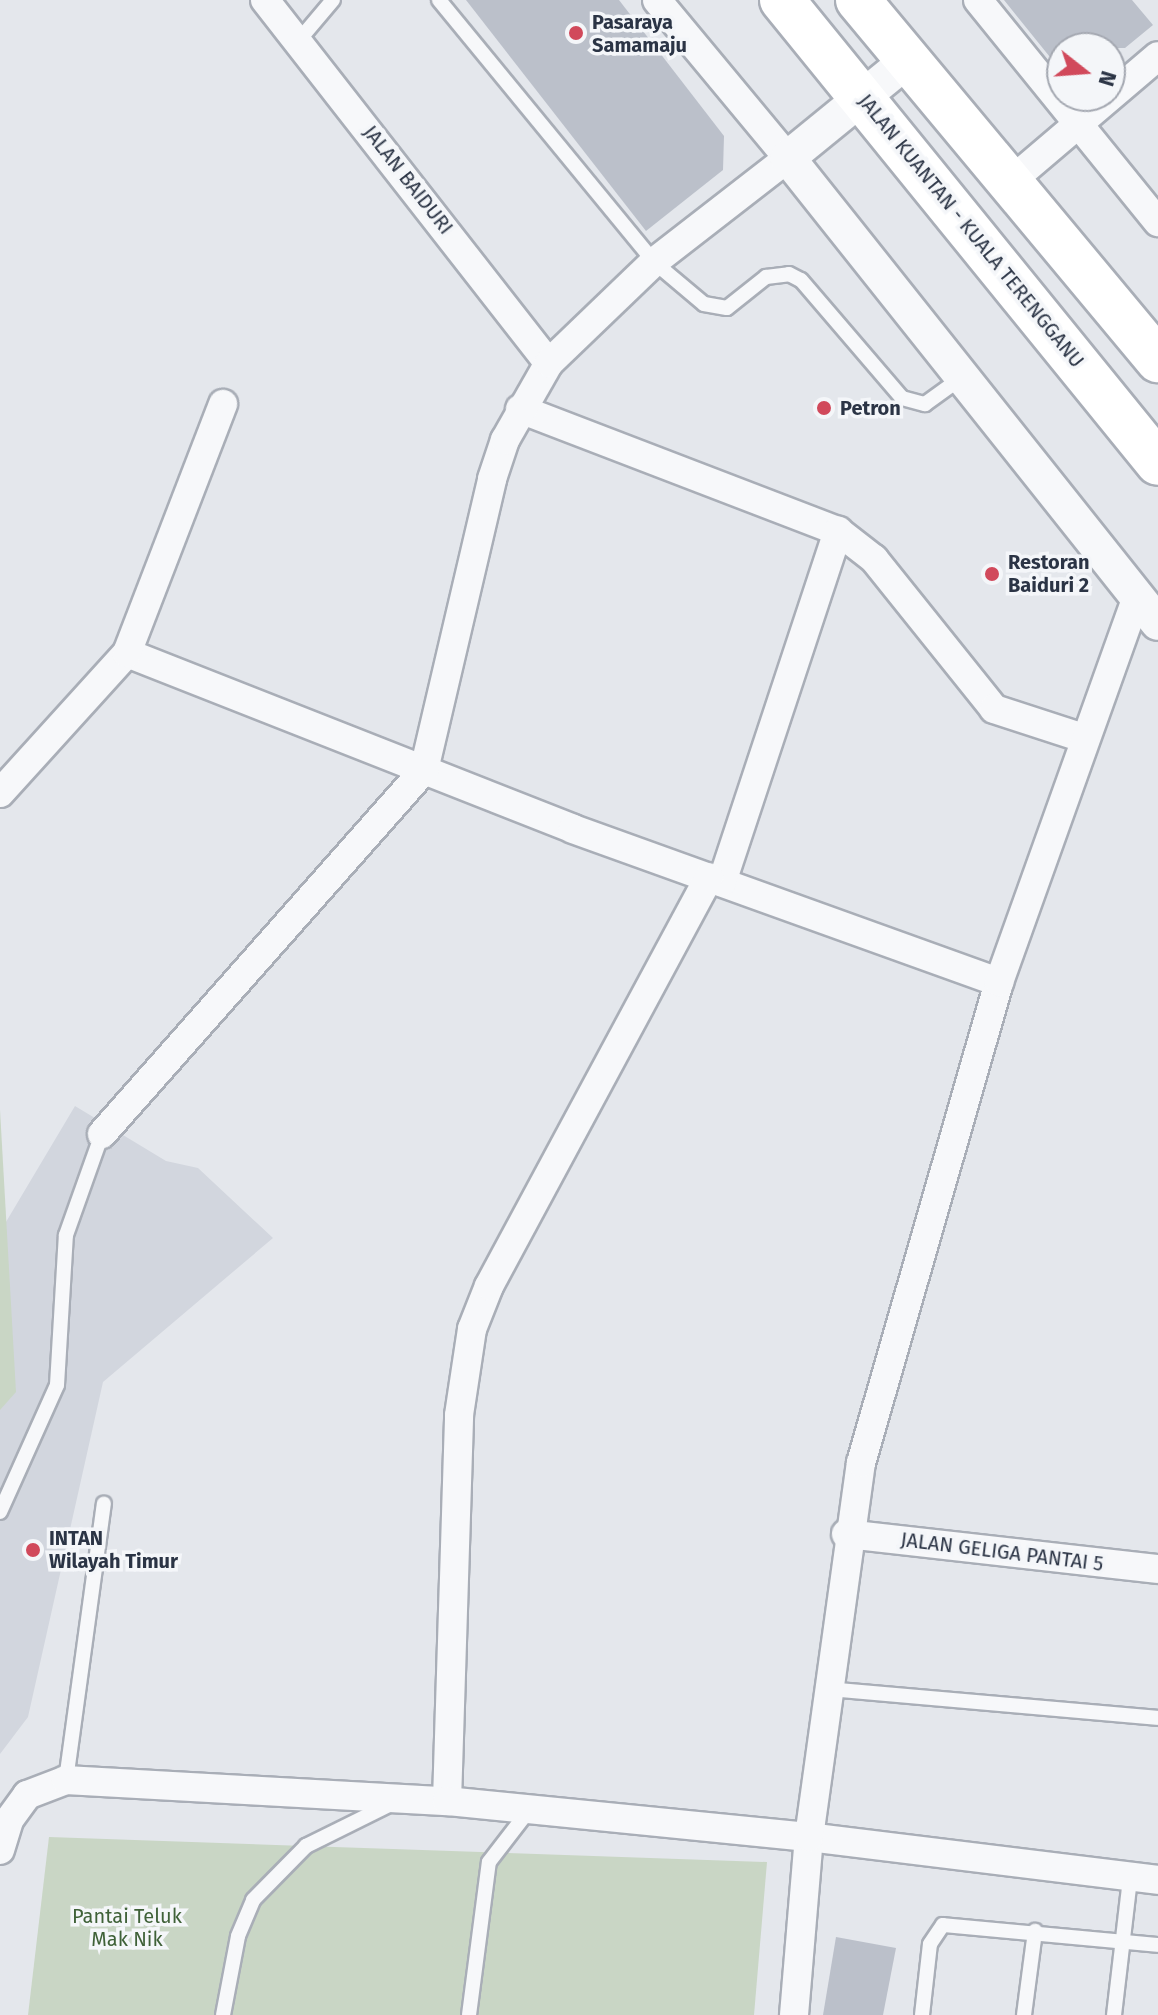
<!DOCTYPE html>
<html>
<head>
<meta charset="utf-8">
<style>
	body { margin:0 }
	#map { position:relative; width:1158px; height:2015px; overflow:hidden; background:#e4e7ec; font-family:"Fira Sans",sans-serif }
	div>[style] { position:absolute }
	.built>* { inset:0; background:#d2d6de }
	.green>* { inset:0; background:#c9d6c5 }
	.building>* { inset:0; background:#bbc0ca }
	.roads { filter:drop-shadow(2px 0 #a9aeb7) drop-shadow(-2px 0 #a9aeb7) drop-shadow(0 2px #a9aeb7) drop-shadow(0 -2px #a9aeb7) }
	.service>* { height:14px; margin:-7px; padding:0 7px; transform-origin:7px; border-radius:7px; background:#f7f8fa }
	.minor>* { height:28px; margin:-14px; padding:0 14px; transform-origin:14px; border-radius:14px; background:#f7f8fa }
	.tertiary>* { height:34px; margin:-17px; padding:0 17px; transform-origin:17px; border-radius:17px; background:#f7f8fa }
	.trunk>* { height:44px; margin:-22px; padding:0 22px; transform-origin:22px; border-radius:22px; background:#fff }
	.dots>* { width:22px; height:22px; translate:-50% -50%; box-sizing:border-box; border:4px solid #f4f6f9; border-radius:50% }
	span { translate:-50% -50%; white-space:nowrap; text-align:center; line-height:1.15; -webkit-text-stroke:7px #f4f6f9; paint-order:stroke }
	.poi-label { font-size:20px; color:#2b3445; font-weight:700 }
	.left { translate:0 -50%; text-align:left }
	.street-label { font-size:20px; color:#2b3445 }
	.park-label { font-size:20px; color:#3f6138 }
	.north { position:absolute; left:1046px; top:32px; width:80px; height:80px; box-sizing:border-box; background:#f4f6f9; border:2px solid #a4a8b1; border-radius:50%; rotate:107deg; font-size:22px; font-weight:700; line-height:32px; text-align:center; color:#2b3445 }
	.north::after { content:''; display:block; margin:auto; width:28px; height:36px; background:#d1495b; clip-path:polygon(50% 0,100% 100%,50% 72%,0 100%) }
</style>
</head>
<body>
<div id="map">
	<div class="built">
		<div style="clip-path:polygon(75px 1106px,166px 1161px,198px 1168px,273px 1238px,103px 1382px,28px 1717px,0 1754px,0 1232px)"></div>
	</div>
	<div class="green">
		<div style="clip-path:polygon(0 1110px,16px 1392px,0 1410px)"></div>
		<div style="clip-path:polygon(49px 1837px,767px 1862px,754px 2015px,28px 2015px)"></div>
	</div>
	<div class="building">
		<div style="clip-path:polygon(466px 0,619px 0,724px 136px,723px 170px,646px 231px)"></div>
		<div style="clip-path:polygon(1004px 0,1132px 0,1153px 25px,1125px 48px,1062px 48px,1062px 72px)"></div>
		<div style="clip-path:polygon(836px 1937px,896px 1948px,883px 2015px,823px 2015px)"></div>
	</div>
	<div class="roads">
		<div class="service">
			<div style="left:439px;top:0;width:339px;rotate:50.6deg"></div>
			<div style="left:654px;top:262px;width:65px;rotate:40deg"></div>
			<div style="left:704px;top:304px;width:23px;rotate:10deg"></div>
			<div style="left:727px;top:308px;width:50px;rotate:-38.5deg"></div>
			<div style="left:766px;top:277px;width:23px;rotate:-7deg"></div>
			<div style="left:789px;top:274px;width:13px;rotate:27deg"></div>
			<div style="left:801px;top:280px;width:155px;rotate:49.4deg"></div>
			<div style="left:902px;top:398px;width:24px;rotate:15deg"></div>
			<div style="left:925px;top:404px;width:44px;rotate:-35.8deg"></div>
			<div style="left:300px;top:39px;width:51px;rotate:-49.8deg"></div>
			<div style="left:0;top:1512px;width:139px;rotate:-65.8deg"></div>
			<div style="left:57px;top:1385px;width:150px;rotate:-86.6deg"></div>
			<div style="left:66px;top:1235px;width:107px;rotate:-70.4deg"></div>
			<div style="left:828px;top:1689px;width:331px;rotate:5deg"></div>
			<div style="left:66px;top:1780px;width:279px;rotate:-82.2deg"></div>
			<div style="left:223px;top:2015px;width:80px;rotate:-79.2deg"></div>
			<div style="left:238px;top:1936px;width:39px;rotate:-67deg"></div>
			<div style="left:253px;top:1900px;width:76px;rotate:-45.5deg"></div>
			<div style="left:306px;top:1846px;width:95px;rotate:-26.3deg"></div>
			<div style="left:469px;top:2015px;width:154px;rotate:-82.6deg"></div>
			<div style="left:489px;top:1862px;width:66px;rotate:-52.4deg"></div>
			<div style="left:922px;top:2015px;width:71px;rotate:-83.6deg"></div>
			<div style="left:930px;top:1944px;width:23px;rotate:-56deg"></div>
			<div style="left:943px;top:1925px;width:216px;rotate:5.3deg"></div>
			<div style="left:1024px;top:2015px;width:85px;rotate:-82.5deg"></div>
			<div style="left:1114px;top:2015px;width:138px;rotate:-83.3deg"></div>
		</div>
		<div class="minor">
			<div style="left:265px;top:0;width:461px;rotate:52deg"></div>
			<div style="left:978px;top:0;width:286px;rotate:51deg"></div>
			<div style="left:1010px;top:182px;width:194px;rotate:-40.4deg"></div>
			<div style="left:520px;top:409px;width:341px;rotate:21deg"></div>
			<div style="left:838px;top:531px;width:46px;rotate:37.9deg"></div>
			<div style="left:874px;top:559px;width:192px;rotate:51.3deg"></div>
			<div style="left:994px;top:709px;width:94px;rotate:18deg"></div>
			<div style="left:127px;top:653px;width:479px;rotate:21.5deg"></div>
			<div style="left:573px;top:829px;width:453px;rotate:19.8deg"></div>
			<div style="left:0;top:793px;width:189px;rotate:-47.8deg"></div>
			<div style="left:127px;top:653px;width:267px;rotate:-68.9deg"></div>
			<div style="left:722px;top:882px;width:370px;rotate:-71.7deg"></div>
			<div style="left:102px;top:1134px;width:486px;rotate:-48.5deg"></div>
			<div style="left:424px;top:770px;width:299px;rotate:-76.8deg"></div>
			<div style="left:492px;top:479px;width:41px;rotate:-71.6deg"></div>
			<div style="left:505px;top:440px;width:89px;rotate:-60.3deg"></div>
			<div style="left:549px;top:363px;width:146px;rotate:-43.9deg"></div>
			<div style="left:654px;top:262px;width:170px;rotate:-37.8deg"></div>
			<div style="left:788px;top:158px;width:205px;rotate:-129.7deg"></div>
			<div style="left:846px;top:1534px;width:314px;rotate:6.4deg"></div>
			<div style="left:447px;top:1801px;width:386px;rotate:-88.2deg"></div>
			<div style="left:459px;top:1415px;width:87px;rotate:-81.4deg"></div>
			<div style="left:472px;top:1329px;width:46px;rotate:-68.4deg"></div>
			<div style="left:489px;top:1286px;width:464px;rotate:-61.7deg"></div>
			<div style="left:0;top:1850px;width:31px;rotate:-73deg"></div>
			<div style="left:9px;top:1820px;width:31px;rotate:-54deg"></div>
			<div style="left:27px;top:1795px;width:42px;rotate:-21deg"></div>
			<div style="left:66px;top:1780px;width:382px;rotate:3.2deg"></div>
			<div style="left:447px;top:1801px;width:364px;rotate:5.7deg"></div>
			<div style="left:809px;top:1837px;width:352px;rotate:7deg"></div>
			<div style="left:794px;top:2015px;width:179px;rotate:-85.2deg"></div>
			<div style="left:809px;top:1837px;width:378px;rotate:-82.1deg"></div>
			<div style="left:861px;top:1463px;width:500px;rotate:-73.99deg"></div>
			<div style="left:999px;top:982px;width:410px;rotate:-70.3deg"></div>
		</div>
		<div class="tertiary">
			<div style="left:908px;top:60px;width:155px;rotate:140.8deg"></div>
			<div style="left:788px;top:158px;width:594px;rotate:51.49deg"></div>
		</div>
		<div class="trunk">
			<div style="left:782px;top:0;width:596px;rotate:50.92deg"></div>
			<div style="left:858px;top:0;width:469px;rotate:50.2deg"></div>
		</div>
	</div>
	<div class="dots">
		<div style="left:576px;top:33px;background:#d1495b"></div>
		<div style="left:824px;top:408px;background:#d1495b"></div>
		<div style="left:992px;top:574px;background:#d1495b"></div>
		<div style="left:33px;top:1550px;background:#d1495b"></div>
	</div>
	<div class="poi-label">
		<span class="left" style="left:592px;top:34px">Pasaraya<br>Samamaju</span>
		<span class="left" style="left:840px;top:408px">Petron</span>
		<span class="left" style="left:1008px;top:574px">Restoran<br>Baiduri 2</span>
		<span class="left" style="left:49px;top:1550px">INTAN<br>Wilayah Timur</span>
	</div>
	<div class="street-label">
		<span style="left:408px;top:180px;rotate:52deg">JALAN BAIDURI</span>
		<span style="left:971px;top:231px;rotate:51deg">JALAN KUANTAN - KUALA TERENGGANU</span>
		<span style="left:1002px;top:1552px;rotate:7deg">JALAN GELIGA PANTAI 5</span>
	</div>
	<div class="park-label">
		<span style="left:127px;top:1928px">Pantai Teluk<br>Mak Nik</span>
	</div>
	<div class="north">N</div>
</div>
</body>
</html>
